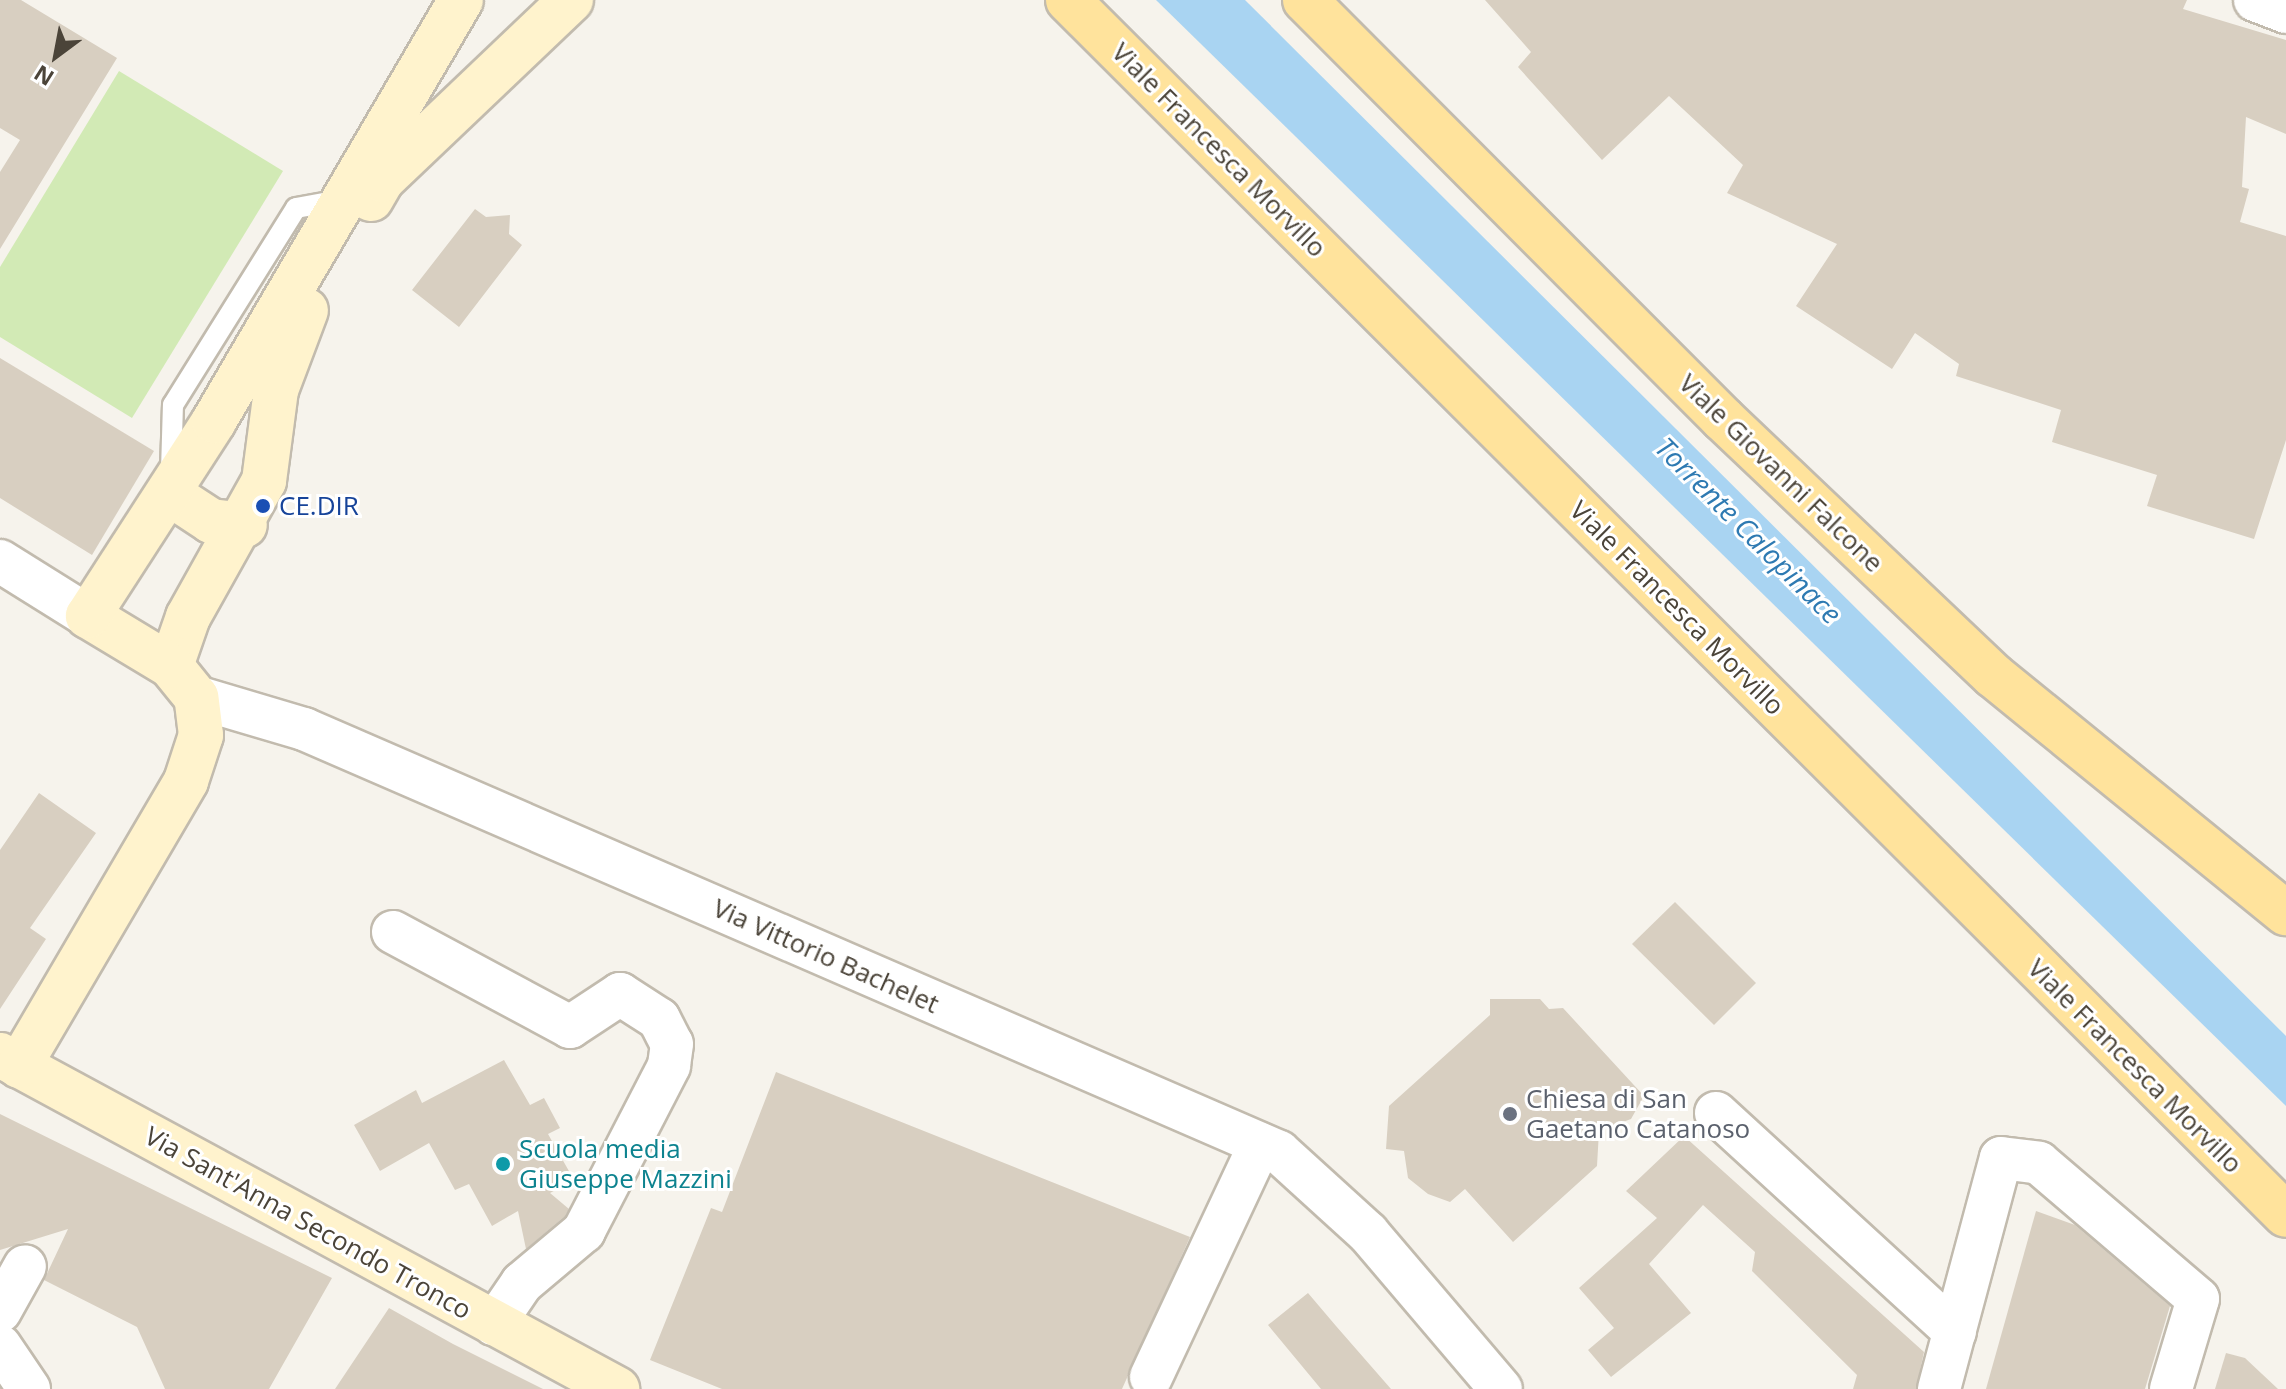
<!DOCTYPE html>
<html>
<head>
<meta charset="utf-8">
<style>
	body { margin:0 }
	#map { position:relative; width:2286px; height:1389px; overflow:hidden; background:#f6f3ec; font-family:"Open Sans",sans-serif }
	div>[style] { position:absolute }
	.green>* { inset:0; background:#d2eab5 }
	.water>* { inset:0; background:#a9d4f2 }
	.building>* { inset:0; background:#d8cfc1 }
	.roads { filter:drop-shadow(2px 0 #c2bbae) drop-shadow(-2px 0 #c2bbae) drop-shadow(0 2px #c2bbae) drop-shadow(0 -2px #c2bbae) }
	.lane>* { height:20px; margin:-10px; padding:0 10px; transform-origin:10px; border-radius:10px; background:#fff }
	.street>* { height:42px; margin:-21px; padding:0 21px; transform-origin:21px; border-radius:21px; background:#fff }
	.secondary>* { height:44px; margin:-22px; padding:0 22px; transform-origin:22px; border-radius:22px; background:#fff3cd }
	.primary>* { height:44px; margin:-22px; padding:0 22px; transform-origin:22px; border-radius:22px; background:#ffe39c }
	.dots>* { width:22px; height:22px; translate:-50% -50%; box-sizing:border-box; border:4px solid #fff; border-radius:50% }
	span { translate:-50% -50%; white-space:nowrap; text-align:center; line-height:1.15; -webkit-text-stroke:6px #fff; paint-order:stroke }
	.street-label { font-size:26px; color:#4b4439 }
	.transit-label { font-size:26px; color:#164399 }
	.left { translate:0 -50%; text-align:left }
	.worship-label { font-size:26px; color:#5b616d }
	.culture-label { font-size:26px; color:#0d838f }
	.water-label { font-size:28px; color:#2e7ab2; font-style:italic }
	.north { position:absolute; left:16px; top:16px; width:80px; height:80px; -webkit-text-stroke:6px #fff; paint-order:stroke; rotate:212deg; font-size:22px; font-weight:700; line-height:32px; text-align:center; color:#4b4439 }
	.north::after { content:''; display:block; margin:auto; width:28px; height:36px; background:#4b4439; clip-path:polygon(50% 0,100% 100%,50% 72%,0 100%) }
</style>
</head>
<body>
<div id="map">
	<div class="green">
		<div style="clip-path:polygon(119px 71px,283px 171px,132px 418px,0 337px,0 267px)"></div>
	</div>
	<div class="water">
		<div style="clip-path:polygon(1156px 0,1245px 0,2286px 1036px,2286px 1106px)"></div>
	</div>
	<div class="building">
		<div style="clip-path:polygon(0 0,21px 0,117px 58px,0 249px,0 172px,20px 140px,0 128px)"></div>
		<div style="clip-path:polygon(1485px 0,2187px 0,2183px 9px,2286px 40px,2286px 134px,2246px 117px,2242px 187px,2249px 189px,2240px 222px,2286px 236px,2286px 440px,2254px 539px,2147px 506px,2157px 475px,2052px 442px,2061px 410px,1956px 376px,1959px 364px,1915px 333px,1892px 369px,1796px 306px,1837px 244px,1727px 193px,1743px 165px,1669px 96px,1602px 160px,1518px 67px,1531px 52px)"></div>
		<div style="clip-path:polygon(475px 209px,486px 217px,510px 215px,509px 234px,522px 245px,459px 327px,412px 290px)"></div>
		<div style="clip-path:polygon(0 358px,154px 451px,92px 555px,0 498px)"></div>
		<div style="clip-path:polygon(39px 793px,96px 833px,30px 928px,46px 939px,0 1009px,0 850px)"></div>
		<div style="clip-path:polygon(1675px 902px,1756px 983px,1714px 1025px,1632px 944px)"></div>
		<div style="clip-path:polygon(1490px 999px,1540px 999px,1549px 1009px,1563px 1008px,1644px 1096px,1631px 1119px,1599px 1131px,1597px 1166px,1513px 1242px,1465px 1189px,1450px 1202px,1428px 1194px,1408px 1178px,1404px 1151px,1386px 1149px,1389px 1106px,1490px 1015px)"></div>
		<div style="clip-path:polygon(504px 1060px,530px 1105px,544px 1098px,560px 1128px,548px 1134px,574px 1180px,550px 1193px,569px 1209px,565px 1216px,526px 1249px,518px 1211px,492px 1226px,469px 1184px,455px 1190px,429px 1143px,380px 1171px,354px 1125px,416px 1090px,422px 1103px)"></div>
		<div style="clip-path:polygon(776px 1072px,1190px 1237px,1122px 1389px,722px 1389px,650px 1360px,711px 1208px,722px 1212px)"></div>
		<div style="clip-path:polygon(0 1114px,332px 1278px,269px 1389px,165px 1389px,137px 1327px,44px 1280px,68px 1229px,0 1250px)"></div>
		<div style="clip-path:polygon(1684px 1136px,1924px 1352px,1916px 1389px,1853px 1389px,1857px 1375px,1752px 1271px,1755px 1252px,1703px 1205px,1649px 1264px,1691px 1313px,1611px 1377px,1588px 1350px,1614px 1328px,1579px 1288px,1657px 1218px,1626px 1191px)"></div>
		<div style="clip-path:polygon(2036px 1211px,2075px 1225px,2170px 1306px,2145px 1389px,1986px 1389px)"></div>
		<div style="clip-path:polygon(1308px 1293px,1336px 1326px,1391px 1389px,1321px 1389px,1268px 1325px)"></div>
		<div style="clip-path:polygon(389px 1308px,453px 1344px,543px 1389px,335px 1389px)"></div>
		<div style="clip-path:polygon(2226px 1353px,2245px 1358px,2278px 1389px,2215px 1389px)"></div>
	</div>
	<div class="roads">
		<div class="lane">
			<div style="left:171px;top:471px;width:66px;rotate:-88.3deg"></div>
			<div style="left:173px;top:405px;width:232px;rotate:-58deg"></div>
			<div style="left:296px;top:208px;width:46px;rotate:-10.1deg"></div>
		</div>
		<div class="street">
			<div style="left:2255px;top:0;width:33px;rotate:21deg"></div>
			<div style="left:0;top:561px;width:104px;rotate:32deg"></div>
			<div style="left:196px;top:697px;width:113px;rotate:16.5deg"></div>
			<div style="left:304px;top:729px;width:1063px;rotate:23.45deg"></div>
			<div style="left:1279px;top:1152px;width:120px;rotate:42.3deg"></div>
			<div style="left:1368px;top:1233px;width:205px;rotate:49.6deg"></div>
			<div style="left:393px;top:932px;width:201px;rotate:28.2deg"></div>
			<div style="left:570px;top:1027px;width:60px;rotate:-33.4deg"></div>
			<div style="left:620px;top:994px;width:46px;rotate:32.7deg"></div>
			<div style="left:659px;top:1019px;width:28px;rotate:63deg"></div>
			<div style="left:672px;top:1044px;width:22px;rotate:98deg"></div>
			<div style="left:669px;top:1066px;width:186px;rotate:117.3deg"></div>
			<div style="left:584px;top:1231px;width:81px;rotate:140deg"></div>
			<div style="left:522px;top:1283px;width:50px;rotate:124.3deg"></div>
			<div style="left:1716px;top:1113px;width:324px;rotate:42.5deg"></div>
			<div style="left:0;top:1311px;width:51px;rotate:-60.9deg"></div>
			<div style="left:0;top:1346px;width:52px;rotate:56deg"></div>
			<div style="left:1151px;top:1377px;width:257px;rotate:-64.9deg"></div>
			<div style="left:1939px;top:1389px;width:239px;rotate:-75deg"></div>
			<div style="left:2001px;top:1158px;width:38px;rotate:7deg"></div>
			<div style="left:2039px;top:1163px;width:209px;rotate:40.5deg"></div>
			<div style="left:2198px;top:1299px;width:94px;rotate:106.7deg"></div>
		</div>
		<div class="secondary">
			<div style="left:371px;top:199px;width:22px;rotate:-60deg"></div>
			<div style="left:382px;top:180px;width:261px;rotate:-43.6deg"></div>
			<div style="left:170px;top:494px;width:49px;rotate:33.4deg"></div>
			<div style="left:211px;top:521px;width:34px;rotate:7deg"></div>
			<div style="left:171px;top:666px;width:52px;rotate:-70.9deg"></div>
			<div style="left:188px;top:617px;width:156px;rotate:-60.8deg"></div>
			<div style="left:264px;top:481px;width:92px;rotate:-82.5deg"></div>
			<div style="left:276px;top:390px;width:85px;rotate:-69.4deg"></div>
			<div style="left:0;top:1055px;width:702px;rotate:28.43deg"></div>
			<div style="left:19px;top:1066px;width:330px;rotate:-59.6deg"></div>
			<div style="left:186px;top:781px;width:48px;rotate:-71.9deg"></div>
			<div style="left:201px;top:735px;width:38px;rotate:-97deg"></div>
			<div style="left:196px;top:697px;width:40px;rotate:-129deg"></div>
			<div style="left:171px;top:666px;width:97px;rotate:-148.9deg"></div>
			<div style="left:88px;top:616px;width:232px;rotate:-57.1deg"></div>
			<div style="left:214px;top:421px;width:488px;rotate:-59.6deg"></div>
		</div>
		<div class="primary">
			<div style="left:1068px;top:0;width:1720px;rotate:44.93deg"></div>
			<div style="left:1305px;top:0;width:592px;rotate:45.07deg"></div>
			<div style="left:1723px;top:419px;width:373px;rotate:43.5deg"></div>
			<div style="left:1994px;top:676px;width:376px;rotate:39.1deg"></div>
		</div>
	</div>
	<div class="dots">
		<div style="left:263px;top:506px;background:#1a4fb4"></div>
		<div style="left:1510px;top:1114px;background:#6b7280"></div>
		<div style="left:503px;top:1164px;background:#0f9aa8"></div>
	</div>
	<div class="street-label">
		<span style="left:1219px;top:150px;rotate:45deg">Viale Francesca Morvillo</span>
		<span style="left:1781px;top:473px;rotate:44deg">Viale Giovanni Falcone</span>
		<span style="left:1677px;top:608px;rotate:45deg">Viale Francesca Morvillo</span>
		<span style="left:826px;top:956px;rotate:24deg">Via Vittorio Bachelet</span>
		<span style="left:2135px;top:1066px;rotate:45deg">Viale Francesca Morvillo</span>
		<span style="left:308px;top:1223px;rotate:29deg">Via Sant'Anna Secondo Tronco</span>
	</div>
	<div class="transit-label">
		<span class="left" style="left:279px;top:506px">CE.DIR</span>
	</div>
	<div class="worship-label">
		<span class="left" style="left:1526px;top:1114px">Chiesa di San<br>Gaetano Catanoso</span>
	</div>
	<div class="culture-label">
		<span class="left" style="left:519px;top:1164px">Scuola media<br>Giuseppe Mazzini</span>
	</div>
	<div class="water-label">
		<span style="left:1749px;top:530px;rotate:45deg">Torrente Calopinace</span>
	</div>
	<div class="north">N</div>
</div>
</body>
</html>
